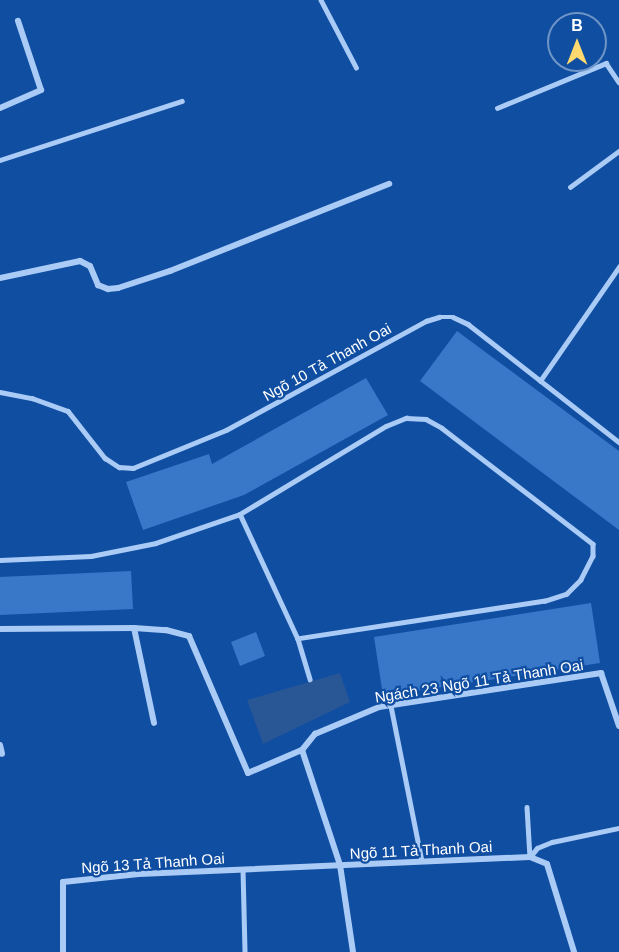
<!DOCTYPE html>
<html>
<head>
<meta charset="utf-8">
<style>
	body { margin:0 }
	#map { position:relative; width:619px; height:952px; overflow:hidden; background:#104ea2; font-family:Helvetica,sans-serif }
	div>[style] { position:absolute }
	.water>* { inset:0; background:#295695 }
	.building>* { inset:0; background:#3977c9 }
	.service>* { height:4.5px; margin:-2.25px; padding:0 2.25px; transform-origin:2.25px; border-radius:2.25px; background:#aacbf6 }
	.minor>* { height:6px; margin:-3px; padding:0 3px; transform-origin:3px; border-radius:3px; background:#aacbf6 }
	span { translate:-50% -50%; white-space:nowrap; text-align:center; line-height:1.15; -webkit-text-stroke:4.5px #104ea2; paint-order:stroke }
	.street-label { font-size:15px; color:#fff }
	.north { position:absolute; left:547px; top:12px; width:60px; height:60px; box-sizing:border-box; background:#104ea2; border:2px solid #7095c7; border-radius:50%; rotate:0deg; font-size:16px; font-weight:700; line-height:24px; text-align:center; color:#fff }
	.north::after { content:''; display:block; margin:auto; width:21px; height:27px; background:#ffd86f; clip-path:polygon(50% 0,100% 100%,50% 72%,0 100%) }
</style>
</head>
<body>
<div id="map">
	<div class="water">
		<div style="clip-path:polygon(340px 673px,350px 702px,263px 744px,247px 700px)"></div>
	</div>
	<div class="building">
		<div style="clip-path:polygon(457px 331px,619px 451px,619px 530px,420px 381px)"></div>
		<div style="clip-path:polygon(366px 378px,388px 415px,244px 495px,143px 530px,126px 482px,209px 454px,212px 464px)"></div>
		<div style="clip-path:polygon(131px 571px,133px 609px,0 615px,0 577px)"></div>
		<div style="clip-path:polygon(591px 603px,600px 663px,383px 696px,374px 637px)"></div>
		<div style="clip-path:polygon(256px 632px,265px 656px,240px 666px,231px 642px)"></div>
	</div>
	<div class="service">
		<div style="left:321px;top:0;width:76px;rotate:62.4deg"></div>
		<div style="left:497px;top:108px;width:118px;rotate:-22.4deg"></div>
		<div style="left:606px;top:63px;width:23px;rotate:56deg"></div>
		<div style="left:0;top:160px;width:191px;rotate:-18deg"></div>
		<div style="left:570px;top:187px;width:61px;rotate:-36.3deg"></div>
		<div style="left:540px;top:381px;width:139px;rotate:-55.3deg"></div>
		<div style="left:0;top:392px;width:33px;rotate:11deg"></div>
		<div style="left:32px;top:398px;width:38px;rotate:20deg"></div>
		<div style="left:68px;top:411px;width:60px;rotate:51.8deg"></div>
		<div style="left:105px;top:458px;width:17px;rotate:33deg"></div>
		<div style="left:119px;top:467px;width:14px;rotate:4deg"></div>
		<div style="left:133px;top:468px;width:100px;rotate:-22.2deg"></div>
		<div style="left:226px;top:430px;width:228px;rotate:-28.6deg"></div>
		<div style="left:426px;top:321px;width:14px;rotate:-17deg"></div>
		<div style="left:439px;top:317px;width:14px"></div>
		<div style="left:453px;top:317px;width:17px;rotate:25deg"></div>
		<div style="left:468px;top:324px;width:192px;rotate:38deg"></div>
		<div style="left:240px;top:514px;width:138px;rotate:65.1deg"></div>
		<div style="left:298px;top:639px;width:42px;rotate:73.3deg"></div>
		<div style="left:0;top:560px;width:91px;rotate:-2.5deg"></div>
		<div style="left:91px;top:556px;width:66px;rotate:-11.3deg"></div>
		<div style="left:156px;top:543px;width:89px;rotate:-19deg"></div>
		<div style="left:240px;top:514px;width:170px;rotate:-31.1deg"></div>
		<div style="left:386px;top:426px;width:22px;rotate:-22deg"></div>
		<div style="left:406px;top:418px;width:20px;rotate:3deg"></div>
		<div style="left:426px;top:419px;width:18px;rotate:29deg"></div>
		<div style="left:442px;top:428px;width:190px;rotate:37.5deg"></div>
		<div style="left:593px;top:544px;width:12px;rotate:90deg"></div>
		<div style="left:593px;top:556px;width:27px;rotate:117deg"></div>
		<div style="left:581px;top:580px;width:20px;rotate:135deg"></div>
		<div style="left:567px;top:594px;width:23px;rotate:162deg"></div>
		<div style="left:545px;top:601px;width:250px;rotate:171.3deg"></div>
		<div style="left:391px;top:706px;width:158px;rotate:78.7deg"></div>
		<div style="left:527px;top:807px;width:50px;rotate:86.6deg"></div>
		<div style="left:530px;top:857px;width:11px;rotate:-52deg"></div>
		<div style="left:537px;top:848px;width:16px;rotate:-22deg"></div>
		<div style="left:552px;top:842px;width:68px;rotate:-11.8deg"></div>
		<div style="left:243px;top:869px;width:83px;rotate:88.6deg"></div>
	</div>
	<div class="minor">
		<div style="left:0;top:108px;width:45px;rotate:-23.7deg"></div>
		<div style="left:41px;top:90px;width:73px;rotate:-108.4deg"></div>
		<div style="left:0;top:278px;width:82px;rotate:-12deg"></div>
		<div style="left:80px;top:261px;width:11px;rotate:27deg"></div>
		<div style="left:90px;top:266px;width:21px;rotate:67deg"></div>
		<div style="left:98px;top:285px;width:11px;rotate:22deg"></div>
		<div style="left:108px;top:289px;width:10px;rotate:-6deg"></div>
		<div style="left:118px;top:288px;width:55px;rotate:-18.1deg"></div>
		<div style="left:170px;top:271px;width:236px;rotate:-21.7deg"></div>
		<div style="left:134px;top:628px;width:97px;rotate:78.1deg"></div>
		<div style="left:0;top:629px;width:134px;rotate:-0.4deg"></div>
		<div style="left:134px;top:628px;width:32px;rotate:4deg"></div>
		<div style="left:166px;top:630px;width:24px;rotate:15deg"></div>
		<div style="left:189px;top:636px;width:149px;rotate:66.7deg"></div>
		<div style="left:248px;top:773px;width:59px;rotate:-23.1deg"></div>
		<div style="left:302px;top:750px;width:21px;rotate:-51deg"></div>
		<div style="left:315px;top:734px;width:69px;rotate:-22.9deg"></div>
		<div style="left:379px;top:707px;width:225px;rotate:-8.7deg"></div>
		<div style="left:601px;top:673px;width:56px;rotate:71.2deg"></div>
		<div style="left:0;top:745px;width:9px;rotate:77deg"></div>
		<div style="left:302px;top:750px;width:121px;rotate:71.7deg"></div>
		<div style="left:340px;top:865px;width:88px;rotate:81.5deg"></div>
		<div style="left:63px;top:952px;width:70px;rotate:-90deg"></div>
		<div style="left:63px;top:882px;width:76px;rotate:-6deg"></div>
		<div style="left:139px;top:874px;width:391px;rotate:-2.5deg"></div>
		<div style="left:530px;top:857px;width:18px;rotate:22deg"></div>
		<div style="left:547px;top:864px;width:92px;rotate:72.9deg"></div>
	</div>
	<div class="street-label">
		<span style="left:327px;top:362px;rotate:-29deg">Ngõ 10 Tả Thanh Oai</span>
		<span style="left:479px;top:681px;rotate:-9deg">Ngách 23 Ngõ 11 Tả Thanh Oai</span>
		<span style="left:421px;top:850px;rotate:-3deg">Ngõ 11 Tả Thanh Oai</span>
		<span style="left:153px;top:863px;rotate:-4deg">Ngõ 13 Tả Thanh Oai</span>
	</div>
	<div class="north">B</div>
</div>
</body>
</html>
